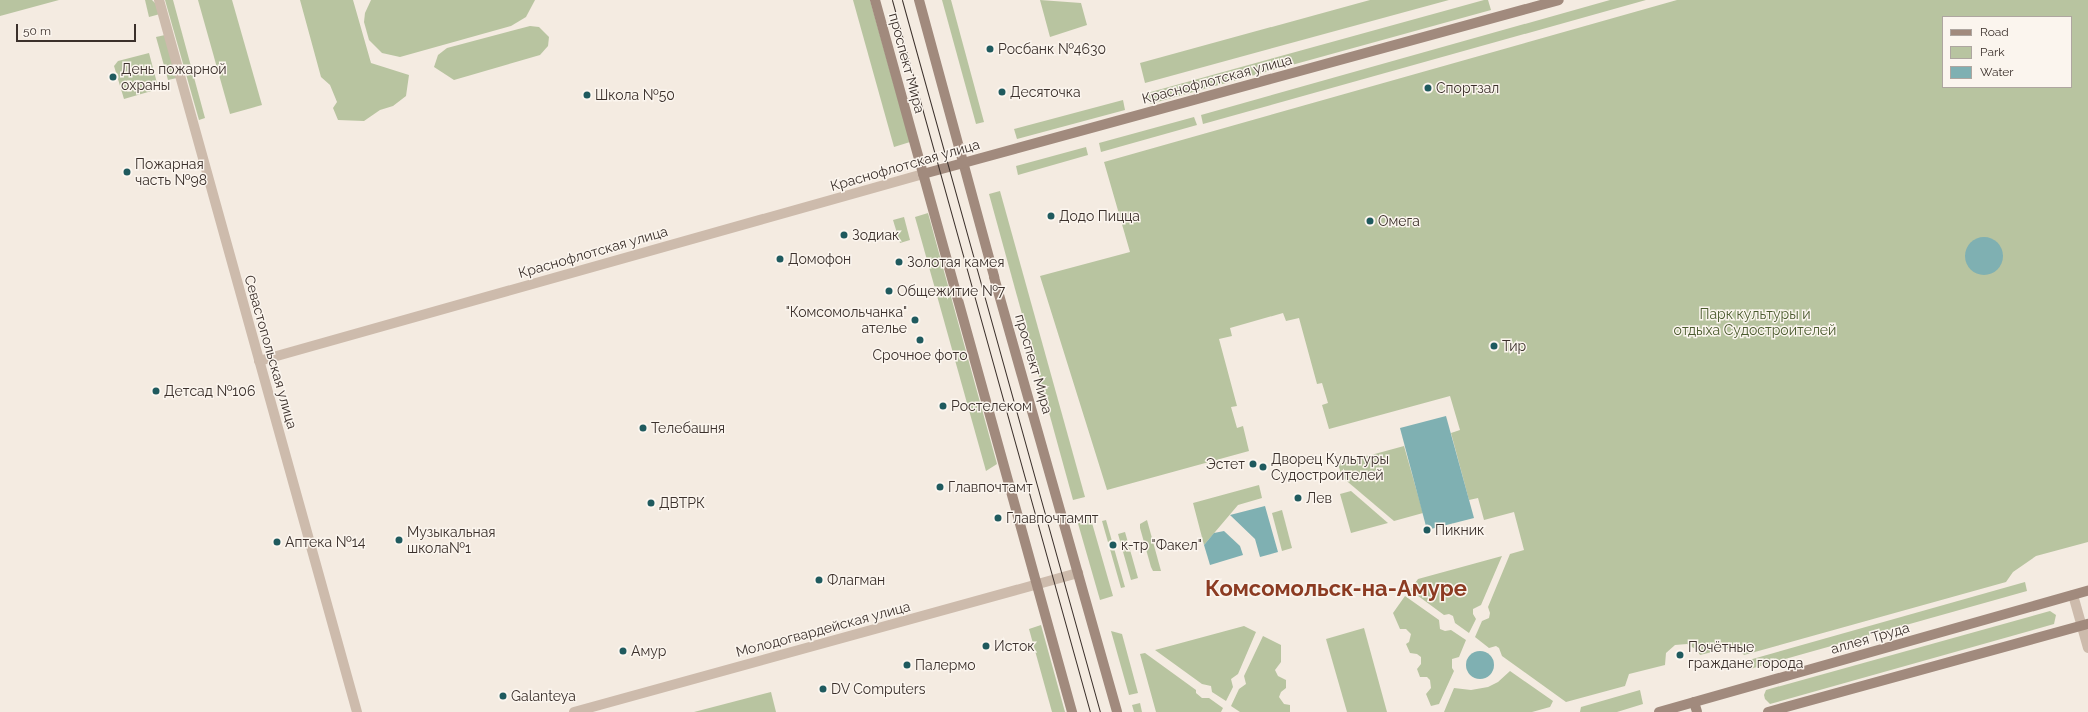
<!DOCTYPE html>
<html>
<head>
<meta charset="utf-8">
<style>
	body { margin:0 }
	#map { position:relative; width:2088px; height:712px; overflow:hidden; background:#f4ebe1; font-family:Raleway,sans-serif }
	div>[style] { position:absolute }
	.green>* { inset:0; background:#b8c4a0 }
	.water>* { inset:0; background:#7fb0b2 }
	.round { border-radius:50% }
	.street>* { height:10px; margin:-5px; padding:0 5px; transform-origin:5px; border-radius:5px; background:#cdbbac }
	.secondary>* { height:10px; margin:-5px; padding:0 5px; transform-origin:5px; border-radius:5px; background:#a18a7d }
	.tram>* { height:1px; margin:-0.5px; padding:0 0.5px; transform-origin:0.5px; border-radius:0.5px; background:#3b302b }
	.dots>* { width:11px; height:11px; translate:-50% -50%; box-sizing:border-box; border:2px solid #fbf5ee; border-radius:50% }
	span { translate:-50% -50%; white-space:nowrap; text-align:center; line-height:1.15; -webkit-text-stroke:3px #fbf5ee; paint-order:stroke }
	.poi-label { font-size:14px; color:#3b302b }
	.left { translate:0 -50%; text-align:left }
	.right { translate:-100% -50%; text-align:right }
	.street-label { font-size:14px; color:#3b302b }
	.park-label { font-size:14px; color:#4a5a2e }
	.town-label { font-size:22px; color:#8c3b22; font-weight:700 }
	.legend { position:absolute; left:1942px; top:16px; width:130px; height:72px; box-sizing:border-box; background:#fbf5ee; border:1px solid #aea6a0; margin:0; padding:5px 7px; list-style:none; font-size:12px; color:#3b302b }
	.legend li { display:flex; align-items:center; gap:8px; height:20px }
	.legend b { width:20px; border:1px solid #aea6a0 }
	.scale { position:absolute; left:16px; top:24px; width:120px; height:18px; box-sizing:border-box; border:2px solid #3b302b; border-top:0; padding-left:5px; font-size:12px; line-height:14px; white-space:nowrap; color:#3b302b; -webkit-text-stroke:3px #fbf5ee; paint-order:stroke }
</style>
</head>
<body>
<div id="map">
	<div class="green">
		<div style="clip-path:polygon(0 0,59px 0,0 16px)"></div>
		<div style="clip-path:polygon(145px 0,152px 0,158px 6px,160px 14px,149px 17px)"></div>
		<div style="clip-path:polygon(165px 0,173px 0,205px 118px,199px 120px)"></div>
		<div style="clip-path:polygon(198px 0,232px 0,262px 105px,230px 114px)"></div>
		<div style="clip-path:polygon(300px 0,353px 0,371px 63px,409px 75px,406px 96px,393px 106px,380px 110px,364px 121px,338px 120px,333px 108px,337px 102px,330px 85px,321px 77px)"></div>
		<div style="clip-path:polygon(371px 0,535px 0,526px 17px,511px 26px,400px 57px,382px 53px,369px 40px,364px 22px,365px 13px)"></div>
		<div style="clip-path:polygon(853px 0,870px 0,910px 142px,894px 147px)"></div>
		<div style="clip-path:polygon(942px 0,951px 0,984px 122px,976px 124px)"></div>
		<div style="clip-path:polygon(1040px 0,1081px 3px,1087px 25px,1050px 37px)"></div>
		<div style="clip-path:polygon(1370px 0,1449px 0,1145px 83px,1140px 63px)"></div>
		<div style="clip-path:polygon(1484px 0,1488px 0,1491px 10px,1150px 104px,1147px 93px)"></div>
		<div style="clip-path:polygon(1610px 0,1646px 0,1203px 124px,1201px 115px)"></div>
		<div style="clip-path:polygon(evenodd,1677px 0,2088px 0,2088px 542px,2036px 556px,2013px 572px,2006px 582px,1744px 655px,1736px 646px,1700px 655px,1697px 650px,1687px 644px,1675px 645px,1666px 653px,1665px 665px,1629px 674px,1625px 686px,1566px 702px,1502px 656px,1499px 648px,1496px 646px,1489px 648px,1475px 637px,1482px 621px,1489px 618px,1490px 613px,1488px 607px,1510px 554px,1524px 550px,1514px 512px,1484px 520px,1478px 498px,1469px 500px,1451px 433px,1460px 430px,1450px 396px,1329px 429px,1322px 405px,1328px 403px,1322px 383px,1317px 384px,1299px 318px,1286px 321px,1283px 313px,1230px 328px,1232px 336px,1219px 339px,1237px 406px,1231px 407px,1237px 428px,1243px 426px,1249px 451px,1107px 490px,1040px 276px,1130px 252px,1104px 162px,1677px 0,1943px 17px,2071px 17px,2071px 87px,1943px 87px,1943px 17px)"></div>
		<div style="clip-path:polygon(530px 26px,539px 27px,549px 37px,548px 46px,540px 55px,454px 80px,434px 67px,438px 55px,447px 48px)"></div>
		<div style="clip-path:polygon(165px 35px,177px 78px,168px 80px,156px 37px)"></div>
		<div style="clip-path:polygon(149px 53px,157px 83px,155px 90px,124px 99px,114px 66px,118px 61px)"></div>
		<div style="clip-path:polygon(1123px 100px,1125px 110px,1017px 139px,1014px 129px)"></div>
		<div style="clip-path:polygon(1194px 117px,1197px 125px,1101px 152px,1099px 143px)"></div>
		<div style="clip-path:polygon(1086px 147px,1088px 155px,1018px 175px,1016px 166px)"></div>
		<div style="clip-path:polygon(1000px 191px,1085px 497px,1073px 500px,989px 194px)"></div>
		<div style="clip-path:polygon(928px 213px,997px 464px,986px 471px,915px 217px)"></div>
		<div style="clip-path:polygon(904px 217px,910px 240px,900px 243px,893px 220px)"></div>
		<div style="clip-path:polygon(1404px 446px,1423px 513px,1394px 521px,1342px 477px,1338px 464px)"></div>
		<div style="clip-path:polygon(1259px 485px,1262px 498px,1238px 505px,1204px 545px,1193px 503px)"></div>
		<div style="clip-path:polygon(1351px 491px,1388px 523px,1351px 533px,1340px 494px)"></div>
		<div style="clip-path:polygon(1282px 510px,1292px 548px,1282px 551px,1272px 513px)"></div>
		<div style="clip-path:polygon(1090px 516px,1113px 596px,1100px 600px,1077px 520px)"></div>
		<div style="clip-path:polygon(1106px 520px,1125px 587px,1121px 588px,1102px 521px)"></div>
		<div style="clip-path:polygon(1147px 520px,1161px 571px,1153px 571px,1151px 567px,1140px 528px,1140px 524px)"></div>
		<div style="clip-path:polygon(1125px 532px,1138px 578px,1131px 580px,1118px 534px)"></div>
		<div style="clip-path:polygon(1502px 556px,1481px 605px,1473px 609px,1473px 614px,1476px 619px,1469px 633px,1455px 623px,1453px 616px,1449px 614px,1444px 615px,1410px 590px,1418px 579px)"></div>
		<div style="clip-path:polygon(2025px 582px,2027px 591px,1750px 669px,1749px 660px)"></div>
		<div style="clip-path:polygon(1405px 596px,1439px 620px,1440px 629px,1445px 631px,1451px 630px,1466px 640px,1459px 657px,1452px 659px,1452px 668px,1454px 671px,1439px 704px,1431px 706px,1426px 694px,1431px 688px,1430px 680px,1427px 677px,1420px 677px,1417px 669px,1421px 664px,1421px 657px,1417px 654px,1410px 653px,1406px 644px,1409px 642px,1411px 634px,1406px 629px,1400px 629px,1393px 613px)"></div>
		<div style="clip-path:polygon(2050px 611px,2056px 615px,2054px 624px,1770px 704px,1765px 699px,1764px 695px,1766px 690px)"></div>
		<div style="clip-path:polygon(1041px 625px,1065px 712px,1052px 712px,1029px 629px)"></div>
		<div style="clip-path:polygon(1244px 626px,1256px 632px,1238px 674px,1231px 679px,1233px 687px,1226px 701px,1212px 692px,1211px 686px,1202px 684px,1155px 650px)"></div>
		<div style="clip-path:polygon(1364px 628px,1387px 712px,1347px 712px,1326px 639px)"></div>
		<div style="clip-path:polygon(1111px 631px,1122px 634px,1138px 693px,1129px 695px)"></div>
		<div style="clip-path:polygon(1263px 636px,1281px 645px,1281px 662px,1275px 670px,1278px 676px,1286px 680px,1286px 688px,1281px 692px,1279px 697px,1284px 704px,1290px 705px,1290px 712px,1240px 712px,1231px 706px,1239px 689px,1246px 684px,1244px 676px)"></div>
		<div style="clip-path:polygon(1145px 653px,1196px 690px,1196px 693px,1202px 698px,1209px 698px,1223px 708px,1221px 712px,1156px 712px,1140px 654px)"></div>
		<div style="clip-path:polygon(1510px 671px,1553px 701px,1550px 707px,1532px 712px,1444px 712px,1454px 688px,1471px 690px,1488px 687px,1498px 682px)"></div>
		<div style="clip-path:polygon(1640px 690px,1643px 704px,1617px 712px,1580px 712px,1581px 707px)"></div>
		<div style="clip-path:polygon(771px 692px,776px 712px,694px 712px)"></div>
		<div style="clip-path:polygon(1140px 703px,1142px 712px,1134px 712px,1132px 705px)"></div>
	</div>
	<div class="water">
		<div class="round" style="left:1965px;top:237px;width:38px;height:38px"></div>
		<div style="clip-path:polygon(1446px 416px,1474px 518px,1427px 530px,1400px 428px)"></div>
		<div style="clip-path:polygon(1265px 506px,1278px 552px,1260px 557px,1255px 539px,1230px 515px)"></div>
		<div style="clip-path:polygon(1224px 531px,1240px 546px,1243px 555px,1210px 565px,1204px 545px,1214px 533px)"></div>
		<div class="round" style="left:1466px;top:651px;width:28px;height:28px"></div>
	</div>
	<div class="street">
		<div style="left:159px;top:0;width:739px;rotate:74.46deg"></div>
		<div style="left:259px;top:361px;width:690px;rotate:-15.73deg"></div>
		<div style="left:2073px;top:595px;width:55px;rotate:74.2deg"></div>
		<div style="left:574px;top:712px;width:523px;rotate:-15.42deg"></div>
	</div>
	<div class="secondary">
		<div style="left:875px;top:0;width:739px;rotate:74.53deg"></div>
		<div style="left:919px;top:0;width:287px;rotate:74.8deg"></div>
		<div style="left:994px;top:277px;width:452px;rotate:74.2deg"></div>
		<div style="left:923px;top:174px;width:659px;rotate:-15.3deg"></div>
		<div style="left:1694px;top:702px;width:10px;rotate:73deg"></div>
		<div style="left:1659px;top:712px;width:446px;rotate:-15.8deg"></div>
		<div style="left:1768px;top:712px;width:332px;rotate:-15.4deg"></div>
	</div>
	<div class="tram">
		<div style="left:892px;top:0;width:739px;rotate:74.46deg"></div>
		<div style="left:902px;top:0;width:739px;rotate:74.46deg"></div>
	</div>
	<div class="dots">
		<div style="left:990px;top:49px;background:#1f5a5e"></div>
		<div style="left:113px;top:77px;background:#1f5a5e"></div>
		<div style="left:1428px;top:88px;background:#1f5a5e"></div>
		<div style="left:1002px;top:92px;background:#1f5a5e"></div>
		<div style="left:587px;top:95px;background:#1f5a5e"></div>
		<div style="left:127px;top:172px;background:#1f5a5e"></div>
		<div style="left:1051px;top:216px;background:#1f5a5e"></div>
		<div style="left:1370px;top:221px;background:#1f5a5e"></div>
		<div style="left:844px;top:235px;background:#1f5a5e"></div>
		<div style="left:780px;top:259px;background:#1f5a5e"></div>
		<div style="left:899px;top:262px;background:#1f5a5e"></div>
		<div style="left:889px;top:291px;background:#1f5a5e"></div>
		<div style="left:915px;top:320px;background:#1f5a5e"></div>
		<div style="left:920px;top:340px;background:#1f5a5e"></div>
		<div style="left:1494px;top:346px;background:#1f5a5e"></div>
		<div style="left:156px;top:391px;background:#1f5a5e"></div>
		<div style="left:943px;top:406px;background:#1f5a5e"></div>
		<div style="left:643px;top:428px;background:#1f5a5e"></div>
		<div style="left:1253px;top:464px;background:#1f5a5e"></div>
		<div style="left:1263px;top:467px;background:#1f5a5e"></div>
		<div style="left:940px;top:487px;background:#1f5a5e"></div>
		<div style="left:1298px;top:498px;background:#1f5a5e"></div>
		<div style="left:651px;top:503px;background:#1f5a5e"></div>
		<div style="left:998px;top:518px;background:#1f5a5e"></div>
		<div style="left:1427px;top:530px;background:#1f5a5e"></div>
		<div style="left:399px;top:540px;background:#1f5a5e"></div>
		<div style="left:277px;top:542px;background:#1f5a5e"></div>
		<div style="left:1113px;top:545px;background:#1f5a5e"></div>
		<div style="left:819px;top:580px;background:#1f5a5e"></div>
		<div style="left:986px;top:646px;background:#1f5a5e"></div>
		<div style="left:623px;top:651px;background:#1f5a5e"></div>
		<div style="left:1680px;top:655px;background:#1f5a5e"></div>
		<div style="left:907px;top:665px;background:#1f5a5e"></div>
		<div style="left:823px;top:689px;background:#1f5a5e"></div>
		<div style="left:503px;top:696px;background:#1f5a5e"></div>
	</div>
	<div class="poi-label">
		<span class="left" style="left:998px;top:49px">Росбанк №4630</span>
		<span class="left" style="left:121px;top:77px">День пожарной<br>охраны</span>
		<span class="left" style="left:1436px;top:88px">Спортзал</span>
		<span class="left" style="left:1010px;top:92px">Десяточка</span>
		<span class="left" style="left:595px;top:95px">Школа №50</span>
		<span class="left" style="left:135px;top:172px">Пожарная<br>часть №98</span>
		<span class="left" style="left:1059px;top:216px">Додо Пицца</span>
		<span class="left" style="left:1378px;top:221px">Омега</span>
		<span class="left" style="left:852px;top:235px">Зодиак</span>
		<span class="left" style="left:788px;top:259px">Домофон</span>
		<span class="left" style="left:907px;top:262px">Золотая камея</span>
		<span class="left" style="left:897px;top:291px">Общежитие №7</span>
		<span class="right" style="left:907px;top:320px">"Комсомольчанка"<br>ателье</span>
		<span class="left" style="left:1502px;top:346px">Тир</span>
		<span style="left:920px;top:355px">Срочное фото</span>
		<span class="left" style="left:164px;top:391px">Детсад №106</span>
		<span class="left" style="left:951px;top:406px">Ростелеком</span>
		<span class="left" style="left:651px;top:428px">Телебашня</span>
		<span class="left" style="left:1271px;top:467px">Дворец Культуры<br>Судостроителей</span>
		<span class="right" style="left:1245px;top:464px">Эстет</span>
		<span class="left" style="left:948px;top:487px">Главпочтамт</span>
		<span class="left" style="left:1306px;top:498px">Лев</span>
		<span class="left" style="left:659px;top:503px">ДВТРК</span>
		<span class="left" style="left:1006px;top:518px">Главпочтампт</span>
		<span class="left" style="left:1435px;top:530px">Пикник</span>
		<span class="left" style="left:407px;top:540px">Музыкальная<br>школа№1</span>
		<span class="left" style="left:285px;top:542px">Аптека №14</span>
		<span class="left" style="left:1121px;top:545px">к-тр "Факел"</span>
		<span class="left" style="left:827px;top:580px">Флагман</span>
		<span class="left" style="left:994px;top:646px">Исток</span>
		<span class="left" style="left:1688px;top:655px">Почётные<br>граждане города</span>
		<span class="left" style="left:631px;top:651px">Амур</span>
		<span class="left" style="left:915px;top:665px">Палермо</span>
		<span class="left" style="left:831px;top:689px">DV Computers</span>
		<span class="left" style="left:511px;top:696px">Galanteya</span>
	</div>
	<div class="street-label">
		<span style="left:907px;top:63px;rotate:75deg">проспект Мира</span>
		<span style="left:1217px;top:79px;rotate:-15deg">Краснофлотская улица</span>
		<span style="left:905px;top:165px;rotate:-16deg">Краснофлотская улица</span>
		<span style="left:593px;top:252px;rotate:-16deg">Краснофлотская улица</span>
		<span style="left:271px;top:352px;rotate:74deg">Севастопольская улица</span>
		<span style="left:1034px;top:364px;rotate:74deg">проспект Мира</span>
		<span style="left:823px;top:629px;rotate:-15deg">Молодогвардейская улица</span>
		<span style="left:1870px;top:638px;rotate:-16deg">аллея Труда</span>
	</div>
	<div class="park-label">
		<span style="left:1755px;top:322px">Парк культуры и<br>отдыха Судостроителей</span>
	</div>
	<div class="town-label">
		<span style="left:1336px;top:589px">Комсомольск-на-Амуре</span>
	</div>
	<ul class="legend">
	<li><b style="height:5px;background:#a18a7d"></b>Road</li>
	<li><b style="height:11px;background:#b8c4a0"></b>Park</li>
	<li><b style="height:11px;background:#7fb0b2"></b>Water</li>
	</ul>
	<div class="scale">50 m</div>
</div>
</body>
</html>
